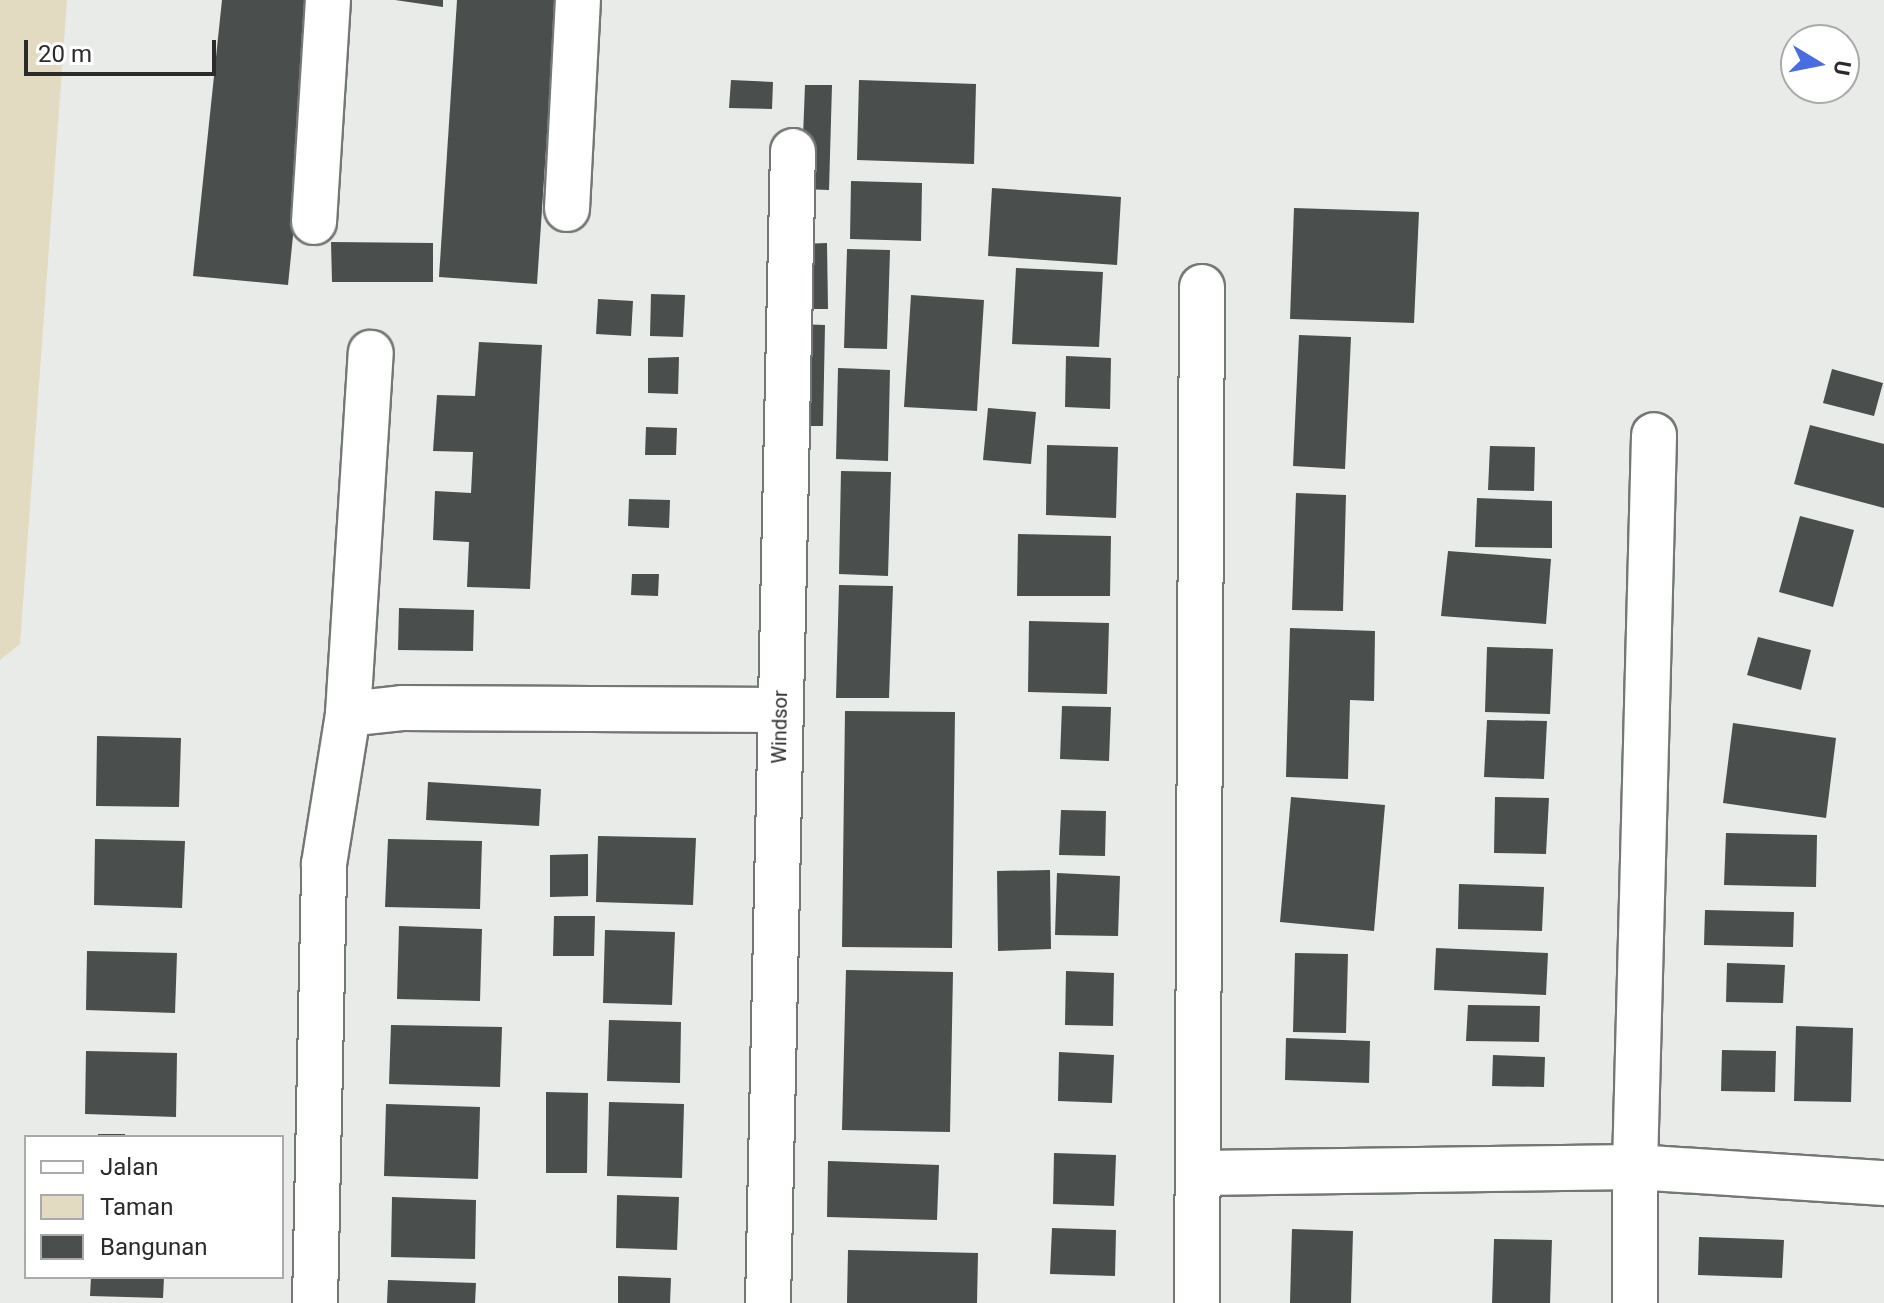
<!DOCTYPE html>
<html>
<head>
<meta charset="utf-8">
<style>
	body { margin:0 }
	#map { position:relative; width:1884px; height:1303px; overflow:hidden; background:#e8ebe8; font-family:Roboto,sans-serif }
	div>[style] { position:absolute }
	.green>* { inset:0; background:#e2dac1 }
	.building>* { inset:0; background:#4a4e4c }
	.roads { filter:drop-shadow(2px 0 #747774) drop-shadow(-2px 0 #747774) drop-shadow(0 2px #747774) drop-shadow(0 -2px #747774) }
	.minor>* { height:44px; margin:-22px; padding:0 22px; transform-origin:22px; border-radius:22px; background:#fff }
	span { translate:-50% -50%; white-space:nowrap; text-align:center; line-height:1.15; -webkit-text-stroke:8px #fff; paint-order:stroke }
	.street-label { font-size:20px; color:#2a2b2a }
	.legend { position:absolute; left:24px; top:1135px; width:260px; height:144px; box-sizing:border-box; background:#fff; border:2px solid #aaa; margin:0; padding:10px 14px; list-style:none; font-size:24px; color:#2a2b2a }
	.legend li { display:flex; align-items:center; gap:16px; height:40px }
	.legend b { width:40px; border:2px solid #aaa }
	.north { position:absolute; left:1780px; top:24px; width:80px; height:80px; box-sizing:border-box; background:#fff; border:2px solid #aaa; border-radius:50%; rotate:100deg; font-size:22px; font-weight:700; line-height:32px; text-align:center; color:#2a2b2a }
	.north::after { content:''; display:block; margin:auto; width:28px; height:36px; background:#496de0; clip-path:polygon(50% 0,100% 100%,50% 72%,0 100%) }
	.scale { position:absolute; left:24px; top:40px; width:192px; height:36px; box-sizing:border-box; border:4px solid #2a2b2a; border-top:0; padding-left:10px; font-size:24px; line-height:28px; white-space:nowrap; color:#2a2b2a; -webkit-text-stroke:6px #fff; paint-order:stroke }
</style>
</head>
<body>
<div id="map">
	<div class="green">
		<div style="clip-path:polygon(0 0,67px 0,20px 644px,0 660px)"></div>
	</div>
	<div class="building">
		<div style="clip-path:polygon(222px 0,317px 0,288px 285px,193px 276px)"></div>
		<div style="clip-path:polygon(395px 0,443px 0,443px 7px)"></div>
		<div style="clip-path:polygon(457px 0,556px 0,537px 284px,439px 277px)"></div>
		<div style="clip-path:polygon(731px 80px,773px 82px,772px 109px,729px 108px)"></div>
		<div style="clip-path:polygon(859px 80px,976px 84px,974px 164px,857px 160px)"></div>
		<div style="clip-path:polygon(805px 85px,832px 85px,829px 190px,801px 189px)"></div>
		<div style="clip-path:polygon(851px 181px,922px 183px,921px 241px,850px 239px)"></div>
		<div style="clip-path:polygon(992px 188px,1121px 197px,1117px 265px,988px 256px)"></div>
		<div style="clip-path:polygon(1294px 208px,1419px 212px,1414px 323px,1290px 319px)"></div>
		<div style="clip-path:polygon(331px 242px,433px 243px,433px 282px,332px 282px)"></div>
		<div style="clip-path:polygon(827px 243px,828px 309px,802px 309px,801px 244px)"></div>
		<div style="clip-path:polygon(847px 249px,890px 250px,887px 349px,844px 348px)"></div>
		<div style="clip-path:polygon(1016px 268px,1103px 272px,1099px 347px,1012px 344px)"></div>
		<div style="clip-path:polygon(651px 294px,685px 295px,683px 337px,650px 336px)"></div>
		<div style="clip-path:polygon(911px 295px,984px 300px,977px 411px,904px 407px)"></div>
		<div style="clip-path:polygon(598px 299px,633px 301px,631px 336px,596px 334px)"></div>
		<div style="clip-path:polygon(797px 324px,825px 325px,823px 426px,795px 426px)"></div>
		<div style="clip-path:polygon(1299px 335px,1351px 337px,1345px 469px,1293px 466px)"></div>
		<div style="clip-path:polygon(479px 342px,542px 345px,530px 589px,467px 587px,469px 542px,433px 540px,435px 491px,471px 493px,473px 452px,433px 451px,437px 395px,475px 396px)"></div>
		<div style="clip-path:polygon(1066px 356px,1111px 358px,1110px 409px,1065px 407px)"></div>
		<div style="clip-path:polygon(679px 357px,678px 394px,648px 393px,648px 358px)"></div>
		<div style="clip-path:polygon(838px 368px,890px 370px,888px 461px,836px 459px)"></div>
		<div style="clip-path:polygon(1832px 369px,1883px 383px,1874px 416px,1823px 403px)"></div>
		<div style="clip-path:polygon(988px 408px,1036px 412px,1031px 464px,983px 460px)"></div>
		<div style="clip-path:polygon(1810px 425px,1884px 444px,1884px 508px,1794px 484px)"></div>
		<div style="clip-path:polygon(646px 427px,677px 428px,676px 455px,645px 455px)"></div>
		<div style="clip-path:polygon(1047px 445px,1118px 447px,1116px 518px,1046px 515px)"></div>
		<div style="clip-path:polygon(1490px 446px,1535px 447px,1534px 491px,1488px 490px)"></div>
		<div style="clip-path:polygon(841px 471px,891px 472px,888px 576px,839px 574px)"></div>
		<div style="clip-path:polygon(1296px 493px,1346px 495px,1343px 611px,1292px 610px)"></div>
		<div style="clip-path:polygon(1477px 498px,1552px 501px,1552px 548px,1475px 547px)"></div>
		<div style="clip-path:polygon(629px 499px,670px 500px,669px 528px,628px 526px)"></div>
		<div style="clip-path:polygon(1800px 516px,1854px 530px,1833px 607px,1779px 592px)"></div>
		<div style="clip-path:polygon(1018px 534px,1111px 536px,1110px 596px,1017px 596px)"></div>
		<div style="clip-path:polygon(1448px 551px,1551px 559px,1546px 624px,1441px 616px)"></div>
		<div style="clip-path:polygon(632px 574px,659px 574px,658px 596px,631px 595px)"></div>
		<div style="clip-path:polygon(839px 585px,893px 586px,889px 698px,836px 698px)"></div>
		<div style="clip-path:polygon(399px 608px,474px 610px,473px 651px,398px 650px)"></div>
		<div style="clip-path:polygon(1029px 621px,1109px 623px,1107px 694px,1028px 692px)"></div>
		<div style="clip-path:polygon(1290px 628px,1375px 631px,1374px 701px,1350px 700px,1348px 779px,1286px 777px)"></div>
		<div style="clip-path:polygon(1758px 637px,1811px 650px,1801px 690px,1747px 675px)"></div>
		<div style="clip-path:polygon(1487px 647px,1553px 649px,1550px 714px,1485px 712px)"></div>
		<div style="clip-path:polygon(1062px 706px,1111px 707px,1109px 761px,1060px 759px)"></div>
		<div style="clip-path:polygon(845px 711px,955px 712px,952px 948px,842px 947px)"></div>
		<div style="clip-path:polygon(1487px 720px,1547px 721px,1544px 779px,1484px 777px)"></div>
		<div style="clip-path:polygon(1733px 723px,1836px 738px,1826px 818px,1723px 803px)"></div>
		<div style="clip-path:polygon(97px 736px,181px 738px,179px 807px,96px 806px)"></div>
		<div style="clip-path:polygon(428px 782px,541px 789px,539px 826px,426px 820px)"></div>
		<div style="clip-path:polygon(1291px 797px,1385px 805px,1374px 931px,1280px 922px)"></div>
		<div style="clip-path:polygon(1495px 797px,1549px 798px,1546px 854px,1494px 853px)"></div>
		<div style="clip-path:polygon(1061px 810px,1106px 811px,1105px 856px,1059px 855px)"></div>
		<div style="clip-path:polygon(1726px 833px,1817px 835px,1816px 887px,1724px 885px)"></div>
		<div style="clip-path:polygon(598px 836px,696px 838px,693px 905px,596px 902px)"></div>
		<div style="clip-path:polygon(95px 839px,185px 841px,182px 908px,94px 905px)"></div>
		<div style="clip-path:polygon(388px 839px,482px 841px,480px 909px,385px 907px)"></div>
		<div style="clip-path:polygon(588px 854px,588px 896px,550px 897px,550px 855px)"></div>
		<div style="clip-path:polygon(1050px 870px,1051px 949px,998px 951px,997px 871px)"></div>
		<div style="clip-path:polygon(1057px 873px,1120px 876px,1118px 936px,1055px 935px)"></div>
		<div style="clip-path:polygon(1459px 884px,1544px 887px,1542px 931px,1458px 929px)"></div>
		<div style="clip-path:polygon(1705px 910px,1794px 912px,1793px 947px,1704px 945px)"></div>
		<div style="clip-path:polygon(554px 916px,595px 916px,594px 956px,553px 956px)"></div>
		<div style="clip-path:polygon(399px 926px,482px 929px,480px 1001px,397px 999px)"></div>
		<div style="clip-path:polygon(605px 930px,675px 932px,672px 1005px,603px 1003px)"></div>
		<div style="clip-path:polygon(1436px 948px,1548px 953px,1546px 995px,1434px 990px)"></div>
		<div style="clip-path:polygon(87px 951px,177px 953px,175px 1013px,86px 1010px)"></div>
		<div style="clip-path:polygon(1295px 953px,1348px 954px,1346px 1033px,1293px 1032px)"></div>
		<div style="clip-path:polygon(1727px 963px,1785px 965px,1783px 1003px,1726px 1002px)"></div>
		<div style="clip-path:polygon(846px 970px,953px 972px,950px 1132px,842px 1130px)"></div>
		<div style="clip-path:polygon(1066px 971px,1114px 973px,1113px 1026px,1065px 1025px)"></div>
		<div style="clip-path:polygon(1468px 1005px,1540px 1006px,1539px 1042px,1466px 1041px)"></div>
		<div style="clip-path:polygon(609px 1020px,681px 1022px,680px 1083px,607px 1081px)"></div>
		<div style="clip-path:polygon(391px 1025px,502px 1027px,500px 1087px,389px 1084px)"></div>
		<div style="clip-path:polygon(1796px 1026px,1853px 1028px,1851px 1102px,1794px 1101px)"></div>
		<div style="clip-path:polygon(1286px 1038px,1370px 1041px,1369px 1083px,1285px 1080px)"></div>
		<div style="clip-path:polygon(1722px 1050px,1776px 1051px,1775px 1092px,1721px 1091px)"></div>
		<div style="clip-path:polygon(86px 1051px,177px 1053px,176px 1117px,85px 1114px)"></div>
		<div style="clip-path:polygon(1059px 1052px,1114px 1055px,1112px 1103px,1058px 1101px)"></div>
		<div style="clip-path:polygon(1493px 1055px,1545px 1057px,1544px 1087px,1492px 1086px)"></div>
		<div style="clip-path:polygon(546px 1092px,588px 1093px,587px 1173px,546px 1173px)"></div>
		<div style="clip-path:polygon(609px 1102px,684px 1104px,682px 1178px,607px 1176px)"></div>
		<div style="clip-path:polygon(386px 1104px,480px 1107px,478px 1179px,384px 1176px)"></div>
		<div style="clip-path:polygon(98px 1134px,125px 1134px,125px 1137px,98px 1137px)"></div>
		<div style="clip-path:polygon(1054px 1153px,1116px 1155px,1114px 1206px,1053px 1204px)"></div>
		<div style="clip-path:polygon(828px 1161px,939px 1165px,937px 1220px,827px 1217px)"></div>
		<div style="clip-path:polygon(617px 1195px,679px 1197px,677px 1250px,616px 1248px)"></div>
		<div style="clip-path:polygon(392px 1197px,476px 1200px,475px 1259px,391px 1257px)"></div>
		<div style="clip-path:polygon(1052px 1228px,1116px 1230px,1115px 1276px,1050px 1274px)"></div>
		<div style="clip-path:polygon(1292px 1229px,1353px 1231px,1351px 1303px,1290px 1303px)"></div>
		<div style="clip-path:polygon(1699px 1237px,1784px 1240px,1782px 1278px,1698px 1275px)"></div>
		<div style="clip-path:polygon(1494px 1239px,1552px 1240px,1550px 1303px,1492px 1303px)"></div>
		<div style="clip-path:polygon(848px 1250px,978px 1253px,977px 1303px,847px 1303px)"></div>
		<div style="clip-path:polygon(618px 1276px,671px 1278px,670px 1303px,618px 1303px)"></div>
		<div style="clip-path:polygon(91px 1277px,164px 1277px,163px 1298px,90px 1296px)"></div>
		<div style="clip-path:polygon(388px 1280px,476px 1283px,475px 1303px,387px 1303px)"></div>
	</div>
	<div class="roads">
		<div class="minor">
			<div style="left:567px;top:209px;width:209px;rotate:-87deg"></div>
			<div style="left:314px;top:222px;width:222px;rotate:-86.4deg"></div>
			<div style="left:348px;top:714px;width:54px;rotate:-6.3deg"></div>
			<div style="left:402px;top:708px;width:379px;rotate:0.3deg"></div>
			<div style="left:1199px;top:1173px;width:436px;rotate:-0.8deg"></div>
			<div style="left:1635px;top:1167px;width:250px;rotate:3.7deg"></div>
			<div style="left:315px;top:1303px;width:439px;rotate:-88.8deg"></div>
			<div style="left:324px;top:864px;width:152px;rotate:-80.9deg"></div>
			<div style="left:348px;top:714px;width:362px;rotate:-86.4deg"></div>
			<div style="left:768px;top:1303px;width:1152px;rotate:-88.76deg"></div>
			<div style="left:1197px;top:1303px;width:1016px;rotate:-89.72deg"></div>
			<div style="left:1635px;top:1303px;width:136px;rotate:-90deg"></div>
			<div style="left:1635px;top:1167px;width:732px;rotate:-88.51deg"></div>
		</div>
	</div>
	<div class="street-label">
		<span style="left:780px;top:727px;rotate:-89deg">Windsor</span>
	</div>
	<ul class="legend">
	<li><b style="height:10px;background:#fff"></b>Jalan</li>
	<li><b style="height:22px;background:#e2dac1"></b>Taman</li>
	<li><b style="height:22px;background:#4a4e4c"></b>Bangunan</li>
	</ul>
	<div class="north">U</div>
	<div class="scale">20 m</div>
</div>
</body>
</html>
